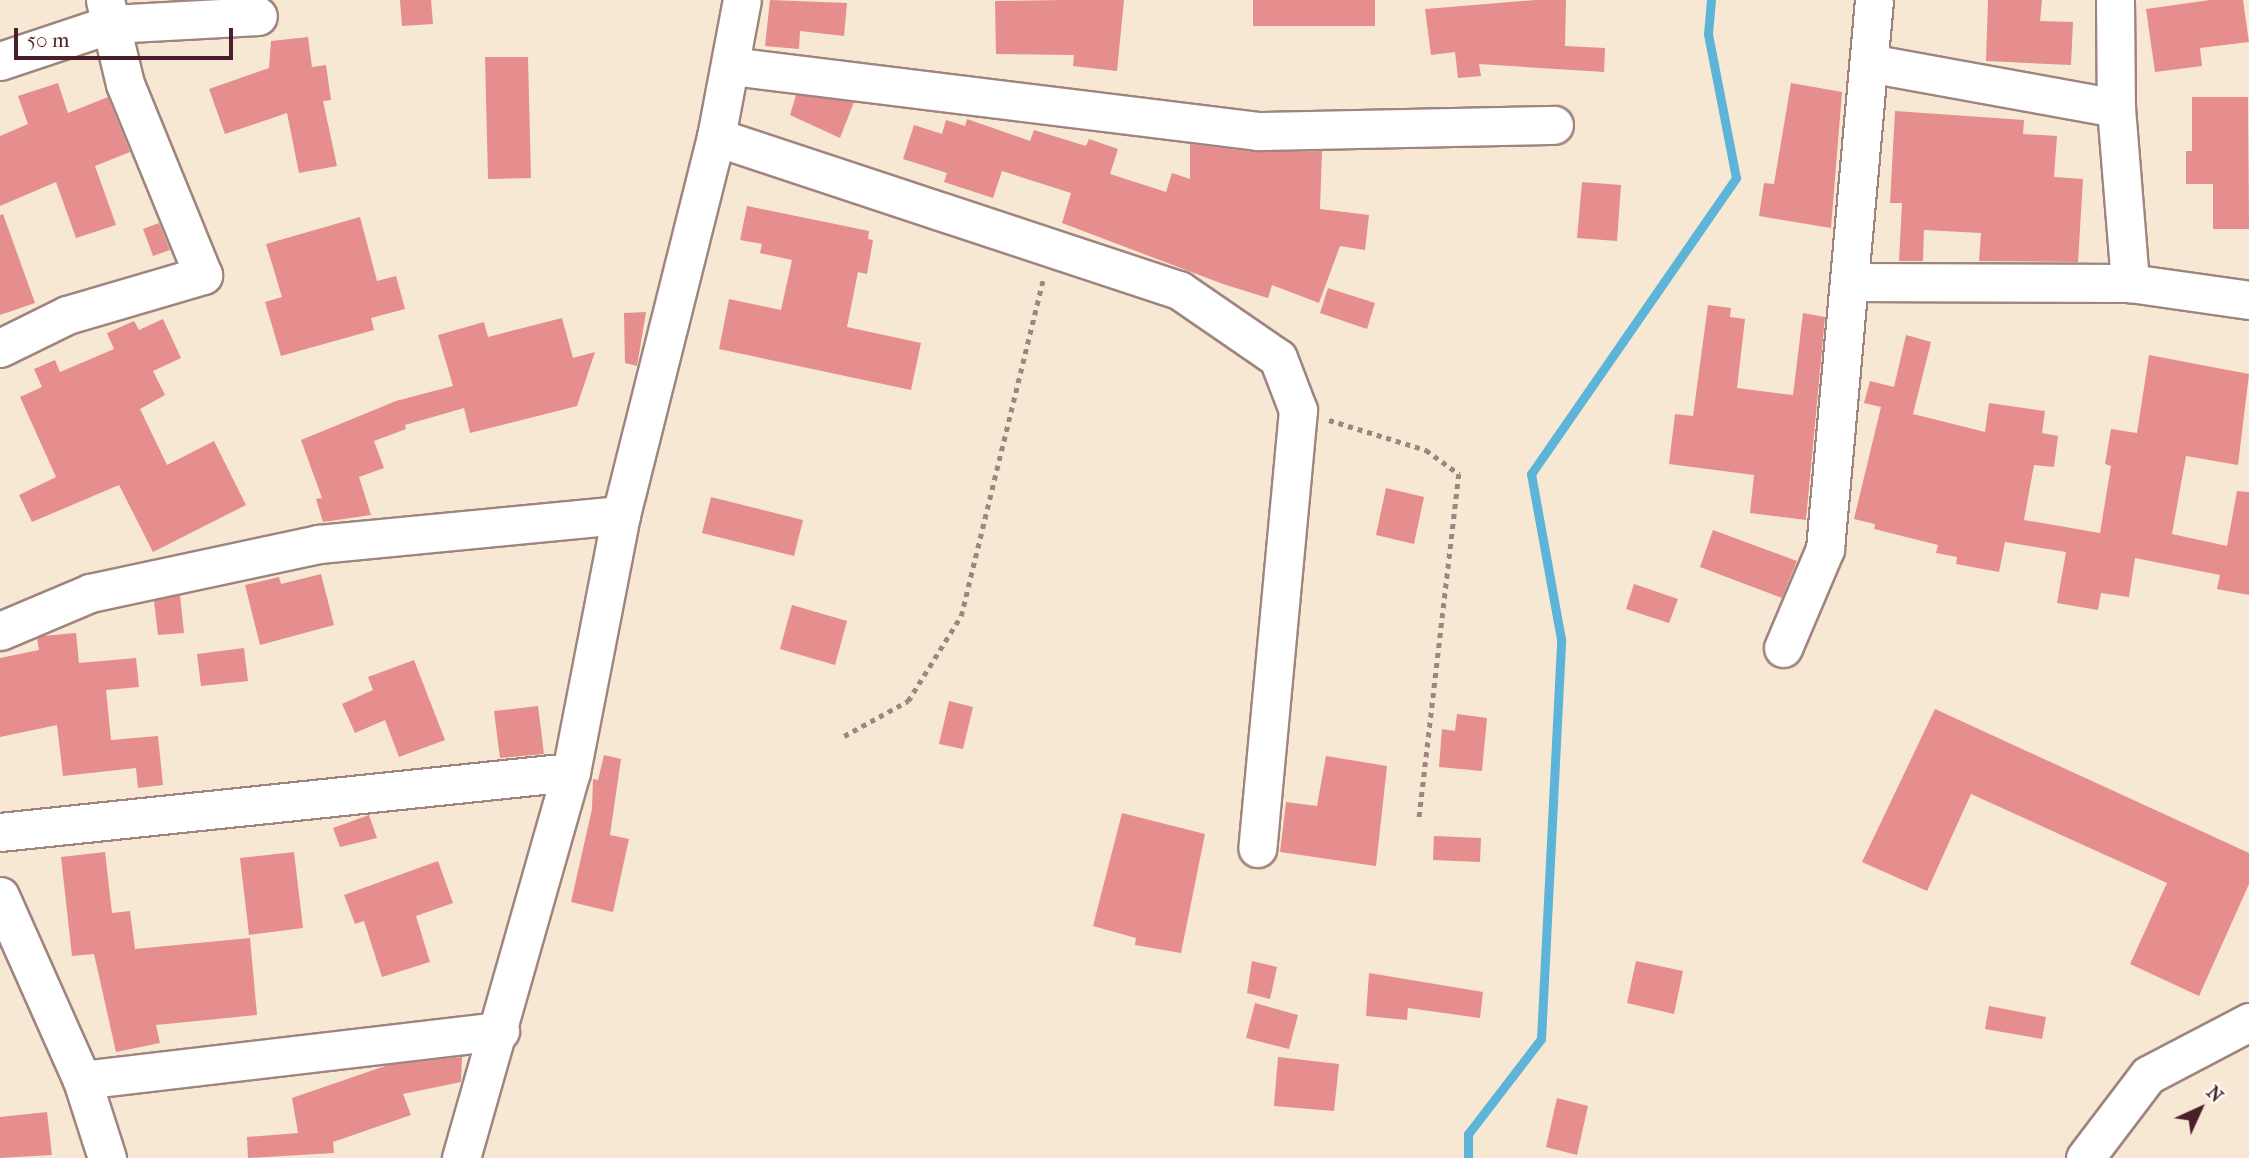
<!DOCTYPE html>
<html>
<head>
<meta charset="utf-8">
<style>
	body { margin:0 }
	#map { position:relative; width:2249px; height:1158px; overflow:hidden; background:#f6e8d3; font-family:"IM FELL French Canon",serif }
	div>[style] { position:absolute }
	.stream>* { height:9px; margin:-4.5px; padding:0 4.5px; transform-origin:4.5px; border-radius:4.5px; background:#5cb4d9 }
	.building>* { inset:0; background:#e58e8d }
	.path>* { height:4.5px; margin-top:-2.25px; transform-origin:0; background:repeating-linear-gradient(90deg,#a0847f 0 5px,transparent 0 10px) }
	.roads { filter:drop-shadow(2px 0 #a0847f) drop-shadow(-2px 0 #a0847f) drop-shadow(0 2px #a0847f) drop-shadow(0 -2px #a0847f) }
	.minor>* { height:37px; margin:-18.5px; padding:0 18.5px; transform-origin:18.5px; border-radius:18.5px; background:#fff }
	span { translate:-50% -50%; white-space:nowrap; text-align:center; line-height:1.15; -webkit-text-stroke:6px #fdfcf7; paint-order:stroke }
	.north { position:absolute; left:2165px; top:1074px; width:70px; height:70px; -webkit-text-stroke:5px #fdfcf7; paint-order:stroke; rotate:45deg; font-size:19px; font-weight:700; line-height:28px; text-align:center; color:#4a1f2b }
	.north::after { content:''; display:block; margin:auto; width:24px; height:32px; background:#4a1f2b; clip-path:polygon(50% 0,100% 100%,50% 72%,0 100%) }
	.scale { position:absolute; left:14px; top:28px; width:219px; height:32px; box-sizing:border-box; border:4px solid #4a1f2b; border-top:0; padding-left:9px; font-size:21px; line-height:24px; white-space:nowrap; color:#4a1f2b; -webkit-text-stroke:5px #fdfcf7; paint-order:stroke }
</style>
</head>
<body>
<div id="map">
	<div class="stream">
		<div style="left:1468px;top:1158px;width:24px;rotate:-90deg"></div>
		<div style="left:1468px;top:1134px;width:120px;rotate:-52.5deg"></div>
		<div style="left:1541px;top:1039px;width:400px;rotate:-87.1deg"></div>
		<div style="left:1561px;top:639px;width:168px;rotate:-100.3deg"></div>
		<div style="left:1531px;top:474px;width:360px;rotate:-55.3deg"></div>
		<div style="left:1736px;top:178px;width:147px;rotate:-101deg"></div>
		<div style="left:1708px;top:34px;width:34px;rotate:-85deg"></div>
	</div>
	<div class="building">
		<div style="clip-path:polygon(400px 0,431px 0,433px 24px,402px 26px)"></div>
		<div style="clip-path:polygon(770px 0,847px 3px,844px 36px,800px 31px,799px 49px,765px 46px)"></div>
		<div style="clip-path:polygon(1065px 0,1124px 0,1117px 71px,1073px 66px,1074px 55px,996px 54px,995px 1px)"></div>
		<div style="clip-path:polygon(1253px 0,1375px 0,1375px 26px,1253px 26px)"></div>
		<div style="clip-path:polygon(1535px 0,1566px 0,1565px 46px,1605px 48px,1604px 72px,1479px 64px,1481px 76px,1458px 78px,1455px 52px,1431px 55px,1425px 9px)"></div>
		<div style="clip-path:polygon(1988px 0,2042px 0,2040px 21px,2073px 22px,2071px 65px,1986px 61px)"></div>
		<div style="clip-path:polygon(2210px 0,2243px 0,2249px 42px,2200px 48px,2202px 66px,2155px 72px,2146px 9px)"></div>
		<div style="clip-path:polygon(308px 37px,312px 67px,326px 65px,331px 100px,323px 101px,337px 166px,299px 173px,287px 113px,225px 134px,209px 89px,269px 68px,271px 41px)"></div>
		<div style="clip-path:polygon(485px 57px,528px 57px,531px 178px,488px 179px)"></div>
		<div style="clip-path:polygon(58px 83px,68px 113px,108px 97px,130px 152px,95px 166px,116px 225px,76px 238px,56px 182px,0 206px,0 136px,28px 124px,18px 96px)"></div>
		<div style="clip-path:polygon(1791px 83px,1842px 92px,1831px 228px,1759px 216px,1764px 183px,1774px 184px)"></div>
		<div style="clip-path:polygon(796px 95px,854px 102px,840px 138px,790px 115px)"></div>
		<div style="clip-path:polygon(2192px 97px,2248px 97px,2249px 229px,2213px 229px,2213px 184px,2186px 184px,2186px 151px,2192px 151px)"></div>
		<div style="clip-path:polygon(1895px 111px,2024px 120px,2023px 134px,2057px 136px,2054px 177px,2083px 179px,2078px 262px,1979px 261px,1981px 233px,1924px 230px,1923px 261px,1899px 261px,1902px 203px,1890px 203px)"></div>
		<div style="clip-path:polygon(967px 119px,1030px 141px,1034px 130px,1086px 146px,1089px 139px,1118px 149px,1110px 174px,1166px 192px,1172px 173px,1190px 179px,1190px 144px,1255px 152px,1322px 151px,1320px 209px,1369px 215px,1365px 250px,1340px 246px,1319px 303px,1272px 285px,1268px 298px,1223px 284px,1062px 223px,1071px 193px,1002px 171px,993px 198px,944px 182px,947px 173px,903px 159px,914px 125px,942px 134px,946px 120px,965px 126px)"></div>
		<div style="clip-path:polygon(1582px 182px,1621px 185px,1617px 241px,1577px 238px)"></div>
		<div style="clip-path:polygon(747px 206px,869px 231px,868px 239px,873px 240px,867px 274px,858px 272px,847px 327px,921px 343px,911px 390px,719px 349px,729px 299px,781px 310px,792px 260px,760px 253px,762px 244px,740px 240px)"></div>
		<div style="clip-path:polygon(3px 214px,35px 303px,0 315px,0 215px)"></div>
		<div style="clip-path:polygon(360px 217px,377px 281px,396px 276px,405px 309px,371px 318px,374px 330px,281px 356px,265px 302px,282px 297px,266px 244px)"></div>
		<div style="clip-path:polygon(159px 223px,170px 250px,153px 256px,143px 229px)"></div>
		<div style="clip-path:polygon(1328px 288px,1375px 303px,1367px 329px,1320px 313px)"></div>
		<div style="clip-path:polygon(1708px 305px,1731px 308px,1730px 317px,1745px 319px,1737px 388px,1793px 395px,1803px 313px,1825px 317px,1806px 520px,1750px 513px,1754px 475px,1669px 464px,1675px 414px,1693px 416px)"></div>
		<div style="clip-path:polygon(646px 312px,637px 366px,625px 363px,624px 313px)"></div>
		<div style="clip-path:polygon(562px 318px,573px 358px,595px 352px,577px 406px,470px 433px,464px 408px,405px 425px,406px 429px,374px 441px,384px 468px,359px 477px,371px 515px,323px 522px,316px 499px,322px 498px,301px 440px,396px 401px,453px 386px,438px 335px,484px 322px,488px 337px)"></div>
		<div style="clip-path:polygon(163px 319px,181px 358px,153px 371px,165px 395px,140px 409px,167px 465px,214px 441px,246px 505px,153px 552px,119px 485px,32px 522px,19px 495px,56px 477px,20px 397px,42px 387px,34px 369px,55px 360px,60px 372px,114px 349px,107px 333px,134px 321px,139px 330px)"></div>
		<div style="clip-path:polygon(1906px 335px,1931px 342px,1913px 414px,1985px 432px,1989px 403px,2045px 411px,2042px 433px,2058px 436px,2054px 467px,2034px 465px,2024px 520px,2100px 533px,2111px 466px,2105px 464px,2111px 429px,2137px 433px,2149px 355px,2249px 374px,2238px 465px,2186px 456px,2172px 534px,2227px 546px,2237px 491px,2249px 492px,2249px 595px,2217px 589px,2220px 575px,2135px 558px,2129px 597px,2101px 593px,2098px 610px,2057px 603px,2066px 552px,2005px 542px,1999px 572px,1956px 564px,1957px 557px,1936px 553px,1938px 545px,1874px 529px,1875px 524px,1854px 519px,1881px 407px,1864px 403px,1870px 381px,1894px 387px)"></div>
		<div style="clip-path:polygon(1386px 488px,1424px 497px,1414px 544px,1376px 535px)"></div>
		<div style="clip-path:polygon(711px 497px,803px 520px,794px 556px,702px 533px)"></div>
		<div style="clip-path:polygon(1713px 530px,1797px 561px,1782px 598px,1700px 567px)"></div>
		<div style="clip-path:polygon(321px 574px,334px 625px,260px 645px,245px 585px,279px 577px,281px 584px)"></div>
		<div style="clip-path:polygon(1634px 584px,1678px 599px,1669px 623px,1626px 609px)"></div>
		<div style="clip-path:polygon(180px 595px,184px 633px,158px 635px,154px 601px)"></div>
		<div style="clip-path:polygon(792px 605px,847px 621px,835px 665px,780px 649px)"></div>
		<div style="clip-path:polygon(76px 633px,79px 663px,136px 658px,139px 687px,106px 690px,111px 740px,158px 736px,163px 785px,138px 788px,136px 768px,63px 776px,57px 725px,0 737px,0 658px,39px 650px,37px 638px,42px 636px)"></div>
		<div style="clip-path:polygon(244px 648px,248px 681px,201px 686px,197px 654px)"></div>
		<div style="clip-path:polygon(414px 660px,445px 740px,399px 757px,385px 720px,355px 733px,342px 704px,373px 690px,368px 677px)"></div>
		<div style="clip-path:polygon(949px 701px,973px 707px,963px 749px,939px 744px)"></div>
		<div style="clip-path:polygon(538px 706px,544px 754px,500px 758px,494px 711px)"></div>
		<div style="clip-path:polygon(1935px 709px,2249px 853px,2249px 884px,2199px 996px,2130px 964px,2167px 883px,1971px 794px,1927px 891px,1862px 862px)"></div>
		<div style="clip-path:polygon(1457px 714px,1487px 718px,1482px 771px,1439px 767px,1442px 729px,1455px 731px)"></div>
		<div style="clip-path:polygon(604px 755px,621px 759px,610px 835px,629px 839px,613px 912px,571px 902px,592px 809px,593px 779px,598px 780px)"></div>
		<div style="clip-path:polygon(1326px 756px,1387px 766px,1376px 866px,1280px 852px,1286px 802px,1317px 806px)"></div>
		<div style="clip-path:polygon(1122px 813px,1205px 834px,1181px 953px,1135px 945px,1136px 938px,1093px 926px)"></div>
		<div style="clip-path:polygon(369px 815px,377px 838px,340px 847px,333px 828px)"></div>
		<div style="clip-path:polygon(1434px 836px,1481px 838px,1480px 862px,1433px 860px)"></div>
		<div style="clip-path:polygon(105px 852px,112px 913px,130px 911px,135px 949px,250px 938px,257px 1015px,156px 1025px,160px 1043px,116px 1052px,94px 954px,72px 956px,61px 857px)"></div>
		<div style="clip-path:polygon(294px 852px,303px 928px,249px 935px,240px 858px)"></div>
		<div style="clip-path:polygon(438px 861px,453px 903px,416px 916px,430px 962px,382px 977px,364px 921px,355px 924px,344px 895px)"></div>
		<div style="clip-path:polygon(1252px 961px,1277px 967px,1270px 999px,1247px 993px)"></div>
		<div style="clip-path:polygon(1636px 961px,1683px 971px,1674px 1014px,1627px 1003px)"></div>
		<div style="clip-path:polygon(1369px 973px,1483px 992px,1480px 1018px,1408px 1008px,1407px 1020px,1366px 1016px)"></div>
		<div style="clip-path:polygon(1255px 1003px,1298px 1015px,1289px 1049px,1246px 1038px)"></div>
		<div style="clip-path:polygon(1989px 1006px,2046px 1017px,2042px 1039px,1985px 1029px)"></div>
		<div style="clip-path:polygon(462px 1057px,461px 1082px,403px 1094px,411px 1115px,333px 1142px,334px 1153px,248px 1158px,247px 1137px,298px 1133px,292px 1098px,388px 1065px)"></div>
		<div style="clip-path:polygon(1278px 1057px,1339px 1064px,1334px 1111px,1274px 1106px)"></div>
		<div style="clip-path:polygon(1557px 1098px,1588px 1106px,1577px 1155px,1546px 1147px)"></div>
		<div style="clip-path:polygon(47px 1112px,52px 1155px,0 1158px,0 1117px)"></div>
	</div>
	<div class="path">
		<div style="left:1329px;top:420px;width:102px;rotate:17.2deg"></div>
		<div style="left:1426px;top:450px;width:41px;rotate:36deg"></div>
		<div style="left:1459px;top:474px;width:348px;rotate:96.6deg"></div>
		<div style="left:844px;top:736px;width:73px;rotate:-28.7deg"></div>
		<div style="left:908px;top:701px;width:100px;rotate:-58.1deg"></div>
		<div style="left:961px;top:616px;width:347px;rotate:-76.3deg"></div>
	</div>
	<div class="roads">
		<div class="minor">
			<div style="left:2115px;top:0;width:108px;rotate:89.5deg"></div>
			<div style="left:2116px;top:108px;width:176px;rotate:85.4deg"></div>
			<div style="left:2130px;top:283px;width:120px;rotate:8.1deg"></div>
			<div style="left:0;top:61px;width:117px;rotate:-18.4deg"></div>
			<div style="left:111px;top:24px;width:147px;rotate:-3.1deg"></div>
			<div style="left:1869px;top:63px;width:251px;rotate:10.3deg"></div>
			<div style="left:731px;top:66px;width:530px;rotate:7.04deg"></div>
			<div style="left:1257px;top:131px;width:297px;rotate:-1.2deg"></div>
			<div style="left:716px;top:137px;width:488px;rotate:18.3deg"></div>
			<div style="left:1179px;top:290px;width:120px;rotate:34.5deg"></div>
			<div style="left:1278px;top:358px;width:56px;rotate:69deg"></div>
			<div style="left:1298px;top:410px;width:440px;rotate:95.3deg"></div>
			<div style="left:1851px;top:282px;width:279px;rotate:0.2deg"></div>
			<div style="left:0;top:348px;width:75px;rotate:-26.2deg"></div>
			<div style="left:67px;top:315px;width:142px;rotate:-16.4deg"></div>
			<div style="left:203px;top:275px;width:206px;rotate:-112.2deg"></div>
			<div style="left:125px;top:84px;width:86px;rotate:-103.4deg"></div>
			<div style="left:0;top:631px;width:98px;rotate:-22.9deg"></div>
			<div style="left:90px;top:593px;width:234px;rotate:-12.1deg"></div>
			<div style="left:319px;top:544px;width:303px;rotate:-5.5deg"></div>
			<div style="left:1783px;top:648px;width:108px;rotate:-67deg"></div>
			<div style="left:1825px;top:549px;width:551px;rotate:-84.9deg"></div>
			<div style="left:0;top:832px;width:574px;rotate:-6deg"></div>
			<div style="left:0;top:896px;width:201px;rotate:66deg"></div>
			<div style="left:82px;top:1080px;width:82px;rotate:72.2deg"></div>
			<div style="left:82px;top:1080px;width:421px;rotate:-6.7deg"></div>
			<div style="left:461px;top:1158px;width:401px;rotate:-74.1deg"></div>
			<div style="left:571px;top:772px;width:262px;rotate:-79deg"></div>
			<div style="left:621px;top:515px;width:390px;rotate:-75.9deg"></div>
			<div style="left:716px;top:137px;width:139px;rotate:-79.3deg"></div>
			<div style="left:2085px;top:1158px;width:104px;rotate:-52.8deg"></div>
			<div style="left:2148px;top:1075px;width:114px;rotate:-27.7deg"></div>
		</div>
	</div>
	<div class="north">N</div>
	<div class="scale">50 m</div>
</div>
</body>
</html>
